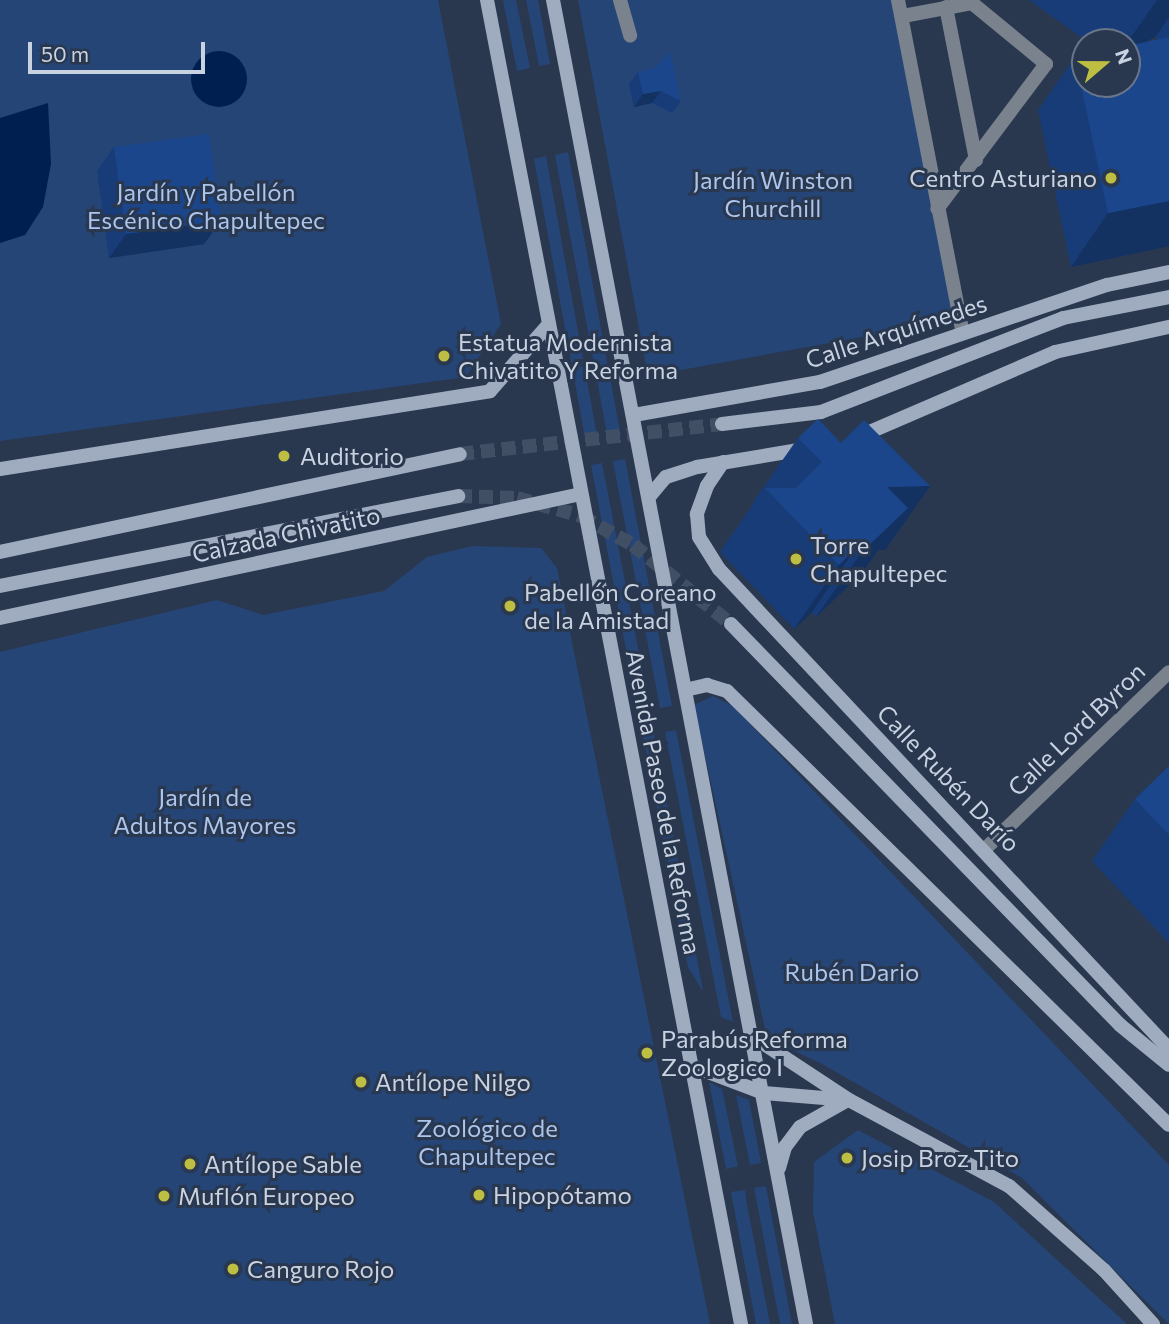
<!DOCTYPE html>
<html>
<head>
<meta charset="utf-8">
<style>
	body { margin:0 }
	#map { position:relative; width:1169px; height:1324px; overflow:hidden; background:#29384f; font-family:Commissioner,sans-serif }
	div>[style] { position:absolute }
	.green>* { inset:0; background:#264577 }
	.water>* { inset:0; background:#001f51 }
	.round { border-radius:50% }
	.secondary-tunnel>* { height:14px; margin-top:-7px; transform-origin:0; background:repeating-linear-gradient(90deg,#414f65 0 14px,transparent 0 21px) }
	.lane>* { height:14px; margin:-7px; padding:0 7px; transform-origin:7px; border-radius:7px; background:#7a828e }
	.street>* { height:14px; margin:-7px; padding:0 7px; transform-origin:7px; border-radius:7px; background:#7a828e }
	.secondary>* { height:14px; margin:-7px; padding:0 7px; transform-origin:7px; border-radius:7px; background:#9facbf }
	.wall>* { inset:0; background:#173c78 }
	.shaded-wall>* { inset:0; background:#133161 }
	.building>* { inset:0; background:#1b468b }
	.dots>* { width:19px; height:19px; translate:-50% -50%; box-sizing:border-box; border:4px solid #29384f; border-radius:50% }
	span { translate:-50% -50%; white-space:nowrap; text-align:center; line-height:1.15; -webkit-text-stroke:6px #29384f; paint-order:stroke }
	.poi-label { font-size:24px; color:#c9d2e1 }
	.right { translate:-100% -50%; text-align:right }
	.left { translate:0 -50%; text-align:left }
	.park-label { font-size:24px; color:#acc5ec }
	.street-label { font-size:24px; color:#c9d2e1 }
	.north { position:absolute; left:1071px; top:28px; width:70px; height:70px; box-sizing:border-box; background:#29384f; border:2px solid #697689; border-radius:50%; rotate:70deg; font-size:19px; font-weight:700; line-height:28px; text-align:center; color:#c9d2e1 }
	.north::after { content:''; display:block; margin:auto; width:24px; height:32px; background:#bebf42; clip-path:polygon(50% 0,100% 100%,50% 72%,0 100%) }
	.scale { position:absolute; left:28px; top:42px; width:177px; height:32px; box-sizing:border-box; border:4px solid #c9d2e1; border-top:0; padding-left:9px; font-size:21px; line-height:24px; white-space:nowrap; color:#c9d2e1; -webkit-text-stroke:5px #29384f; paint-order:stroke }
</style>
</head>
<body>
<div id="map">
	<div class="green">
		<div style="clip-path:polygon(0 0,438px 0,501px 324px,466px 377px,0 441px)"></div>
		<div style="clip-path:polygon(503px 0,516px 0,530px 68px,517px 71px)"></div>
		<div style="clip-path:polygon(526px 0,538px 0,550px 64px,539px 66px)"></div>
		<div style="clip-path:polygon(578px 0,895px 0,956px 320px,648px 376px)"></div>
		<div style="clip-path:polygon(568px 152px,621px 436px,608px 439px,555px 155px)"></div>
		<div style="clip-path:polygon(546px 156px,598px 441px,586px 443px,534px 159px)"></div>
		<div style="clip-path:polygon(625px 459px,672px 706px,660px 708px,613px 461px)"></div>
		<div style="clip-path:polygon(602px 463px,650px 710px,638px 713px,591px 465px)"></div>
		<div style="clip-path:polygon(472px 546px,541px 548px,557px 568px,710px 1324px,0 1324px,0 652px,217px 600px,263px 615px,384px 591px,427px 557px)"></div>
		<div style="clip-path:polygon(713px 696px,733px 706px,1169px 1165px,1169px 1324px,1022px 1178px,822px 1064px,767px 1038px,694px 705px)"></div>
		<div style="clip-path:polygon(676px 730px,733px 1022px,721px 1017px,665px 732px)"></div>
		<div style="clip-path:polygon(654px 734px,702px 985px,703px 992px,688px 967px,643px 736px)"></div>
		<div style="clip-path:polygon(709px 1082px,722px 1089px,738px 1166px,726px 1169px)"></div>
		<div style="clip-path:polygon(736px 1095px,749px 1100px,761px 1163px,750px 1165px)"></div>
		<div style="clip-path:polygon(858px 1130px,994px 1202px,1127px 1324px,835px 1324px,813px 1212px,814px 1162px)"></div>
		<div style="clip-path:polygon(766px 1186px,792px 1324px,780px 1324px,754px 1188px)"></div>
		<div style="clip-path:polygon(745px 1190px,746px 1199px,770px 1324px,756px 1324px,731px 1192px)"></div>
	</div>
	<div class="water">
		<div class="round" style="left:191px;top:51px;width:56px;height:56px"></div>
		<div style="clip-path:polygon(48px 103px,51px 164px,43px 207px,25px 235px,0 243px,0 118px)"></div>
	</div>
	<div class="secondary-tunnel">
		<div style="left:460px;top:454px;width:264px;rotate:-6.5deg"></div>
		<div style="left:458px;top:496px;width:59px;rotate:1.9deg"></div>
		<div style="left:517px;top:498px;width:66px;rotate:15.7deg"></div>
		<div style="left:581px;top:516px;width:60px;rotate:29.1deg"></div>
		<div style="left:633px;top:545px;width:126px;rotate:38.9deg"></div>
	</div>
	<div class="lane">
		<div style="left:946px;top:7px;width:156px;rotate:78.9deg"></div>
		<div style="left:903px;top:16px;width:70px;rotate:-10.7deg"></div>
		<div style="left:972px;top:3px;width:96px;rotate:39.5deg"></div>
		<div style="left:1046px;top:64px;width:181px;rotate:126.9deg"></div>
	</div>
	<div class="street">
		<div style="left:620px;top:0;width:37px;rotate:74deg"></div>
		<div style="left:898px;top:0;width:339px;rotate:79deg"></div>
		<div style="left:985px;top:849px;width:255px;rotate:-43.9deg"></div>
	</div>
	<div class="secondary">
		<div style="left:487px;top:0;width:1348px;rotate:79.14deg"></div>
		<div style="left:553px;top:0;width:1348px;rotate:79.18deg"></div>
		<div style="left:634px;top:415px;width:189px;rotate:-10.1deg"></div>
		<div style="left:820px;top:382px;width:303px;rotate:-18.7deg"></div>
		<div style="left:1107px;top:285px;width:63px;rotate:-11.8deg"></div>
		<div style="left:722px;top:424px;width:100px;rotate:-6.9deg"></div>
		<div style="left:821px;top:412px;width:260px;rotate:-21.2deg"></div>
		<div style="left:1063px;top:318px;width:108px;rotate:-11.2deg"></div>
		<div style="left:858px;top:437px;width:215px;rotate:-23.3deg"></div>
		<div style="left:1055px;top:352px;width:117px;rotate:-12.4deg"></div>
		<div style="left:723px;top:462px;width:29px;rotate:124deg"></div>
		<div style="left:707px;top:486px;width:30px;rotate:110deg"></div>
		<div style="left:697px;top:514px;width:23px;rotate:85deg"></div>
		<div style="left:699px;top:537px;width:38px;rotate:58deg"></div>
		<div style="left:719px;top:569px;width:658px;rotate:46.85deg"></div>
		<div style="left:0;top:469px;width:496px;rotate:-9deg"></div>
		<div style="left:490px;top:391px;width:89px;rotate:-48.6deg"></div>
		<div style="left:649px;top:497px;width:26px;rotate:-50deg"></div>
		<div style="left:666px;top:477px;width:33px;rotate:-18deg"></div>
		<div style="left:697px;top:467px;width:109px;rotate:-9.5deg"></div>
		<div style="left:0;top:552px;width:470px;rotate:-12deg"></div>
		<div style="left:0;top:586px;width:467px;rotate:-11.1deg"></div>
		<div style="left:0;top:618px;width:594px;rotate:-12.05deg"></div>
		<div style="left:731px;top:624px;width:559px;rotate:45.87deg"></div>
		<div style="left:1120px;top:1025px;width:63px;rotate:39.2deg"></div>
		<div style="left:685px;top:690px;width:23px;rotate:-13deg"></div>
		<div style="left:707px;top:685px;width:21px;rotate:17deg"></div>
		<div style="left:727px;top:691px;width:619px;rotate:44.48deg"></div>
		<div style="left:752px;top:1036px;width:116px;rotate:33.4deg"></div>
		<div style="left:849px;top:1100px;width:182px;rotate:28.3deg"></div>
		<div style="left:1009px;top:1186px;width:127px;rotate:41.5deg"></div>
		<div style="left:1104px;top:1270px;width:73px;rotate:47.8deg"></div>
		<div style="left:692px;top:1066px;width:77px;rotate:20.6deg"></div>
		<div style="left:764px;top:1093px;width:84px;rotate:4.8deg"></div>
		<div style="left:779px;top:1168px;width:22px;rotate:-74deg"></div>
		<div style="left:785px;top:1147px;width:25px;rotate:-53deg"></div>
		<div style="left:800px;top:1127px;width:55px;rotate:-29.4deg"></div>
	</div>
	<div class="wall">
		<div style="clip-path:polygon(evenodd,1029px 0,1169px 0,1169px 246px,1071px 267px,1038px 110px,1075px 57px,1127px 84px,1127px 42px,1115px 42px,1111px 39px,1109px 42px,1088px 42px,1029px 0,1156px 36px,1156px 40px,1144px 43px,1156px 36px)"></div>
		<div style="clip-path:polygon(638px 72px,681px 101px,672px 113px,652px 103px,634px 107px,629px 84px)"></div>
		<div style="clip-path:polygon(114px 147px,204px 244px,109px 258px,97px 171px)"></div>
		<div style="clip-path:polygon(798px 438px,841px 443px,930px 486px,885px 550px,878px 550px,863px 572px,816px 617px,812px 612px,794px 629px,720px 552px,754px 503px,753px 502px)"></div>
		<div style="clip-path:polygon(1169px 766px,1169px 943px,1092px 861px,1135px 799px)"></div>
	</div>
	<div class="shaded-wall">
		<div style="clip-path:polygon(1157px 0,1169px 0,1169px 17px,1156px 36px,1137px 47px,1127px 47px,1127px 43px)"></div>
		<div style="clip-path:polygon(661px 91px,652px 103px,634px 107px,643px 94px)"></div>
		<div style="clip-path:polygon(1169px 201px,1169px 246px,1071px 267px,1108px 213px)"></div>
		<div style="clip-path:polygon(221px 221px,204px 244px,109px 258px,126px 234px)"></div>
		<div style="clip-path:polygon(930px 486px,885px 550px,878px 550px,863px 572px,816px 617px,861px 553px,856px 548px,812px 612px,794px 629px,839px 565px,887px 487px)"></div>
	</div>
	<div class="building">
		<div style="clip-path:polygon(1169px 37px,1169px 201px,1108px 213px,1075px 57px,1085px 55px,1085px 84px,1127px 84px,1127px 46px)"></div>
		<div style="clip-path:polygon(670px 52px,681px 101px,661px 91px,643px 94px,638px 72px,655px 68px)"></div>
		<div style="clip-path:polygon(209px 134px,221px 221px,126px 234px,114px 147px)"></div>
		<div style="clip-path:polygon(818px 419px,841px 443px,864px 420px,930px 486px,887px 487px,908px 508px,861px 553px,856px 548px,839px 565px,765px 488px,796px 488px,822px 462px,798px 438px)"></div>
		<div style="clip-path:polygon(1169px 766px,1169px 835px,1135px 799px)"></div>
	</div>
	<div class="dots">
		<div style="left:1111px;top:178px;background:#bebf42"></div>
		<div style="left:444px;top:356px;background:#bebf42"></div>
		<div style="left:284px;top:456px;background:#bebf42"></div>
		<div style="left:796px;top:559px;background:#bebf42"></div>
		<div style="left:510px;top:606px;background:#bebf42"></div>
		<div style="left:647px;top:1053px;background:#bebf42"></div>
		<div style="left:361px;top:1082px;background:#bebf42"></div>
		<div style="left:847px;top:1158px;background:#bebf42"></div>
		<div style="left:190px;top:1164px;background:#bebf42"></div>
		<div style="left:479px;top:1195px;background:#bebf42"></div>
		<div style="left:164px;top:1196px;background:#bebf42"></div>
		<div style="left:233px;top:1269px;background:#bebf42"></div>
	</div>
	<div class="poi-label">
		<span class="right" style="left:1097px;top:178px">Centro Asturiano</span>
		<span class="left" style="left:458px;top:356px">Estatua Modernista<br>Chivatito Y Reforma</span>
		<span class="left" style="left:300px;top:456px">Auditorio</span>
		<span class="left" style="left:810px;top:559px">Torre<br>Chapultepec</span>
		<span class="left" style="left:524px;top:606px">Pabellón Coreano<br>de la Amistad</span>
		<span class="left" style="left:661px;top:1053px">Parabús Reforma<br>Zoologico I</span>
		<span class="left" style="left:375px;top:1082px">Antílope Nilgo</span>
		<span class="left" style="left:861px;top:1158px">Josip Broz Tito</span>
		<span class="left" style="left:204px;top:1164px">Antílope Sable</span>
		<span class="left" style="left:493px;top:1195px">Hipopótamo</span>
		<span class="left" style="left:178px;top:1196px">Muflón Europeo</span>
		<span class="left" style="left:247px;top:1269px">Canguro Rojo</span>
	</div>
	<div class="park-label">
		<span style="left:773px;top:194px">Jardín Winston<br>Churchill</span>
		<span style="left:206px;top:206px">Jardín y Pabellón<br>Escénico Chapultepec</span>
		<span style="left:205px;top:811px">Jardín de<br>Adultos Mayores</span>
		<span style="left:852px;top:972px">Rubén Dario</span>
		<span style="left:487px;top:1142px">Zoológico de<br>Chapultepec</span>
	</div>
	<div class="street-label">
		<span style="left:896px;top:331px;rotate:-18deg">Calle Arquímedes</span>
		<span style="left:286px;top:534px;rotate:-12deg">Calzada Chivatito</span>
		<span style="left:1076px;top:729px;rotate:-44deg">Calle Lord Byron</span>
		<span style="left:949px;top:778px;rotate:46deg">Calle Rubén Darío</span>
		<span style="left:664px;top:802px;rotate:79deg">Avenida Paseo de la Reforma</span>
	</div>
	<div class="north">N</div>
	<div class="scale">50 m</div>
</div>
</body>
</html>
